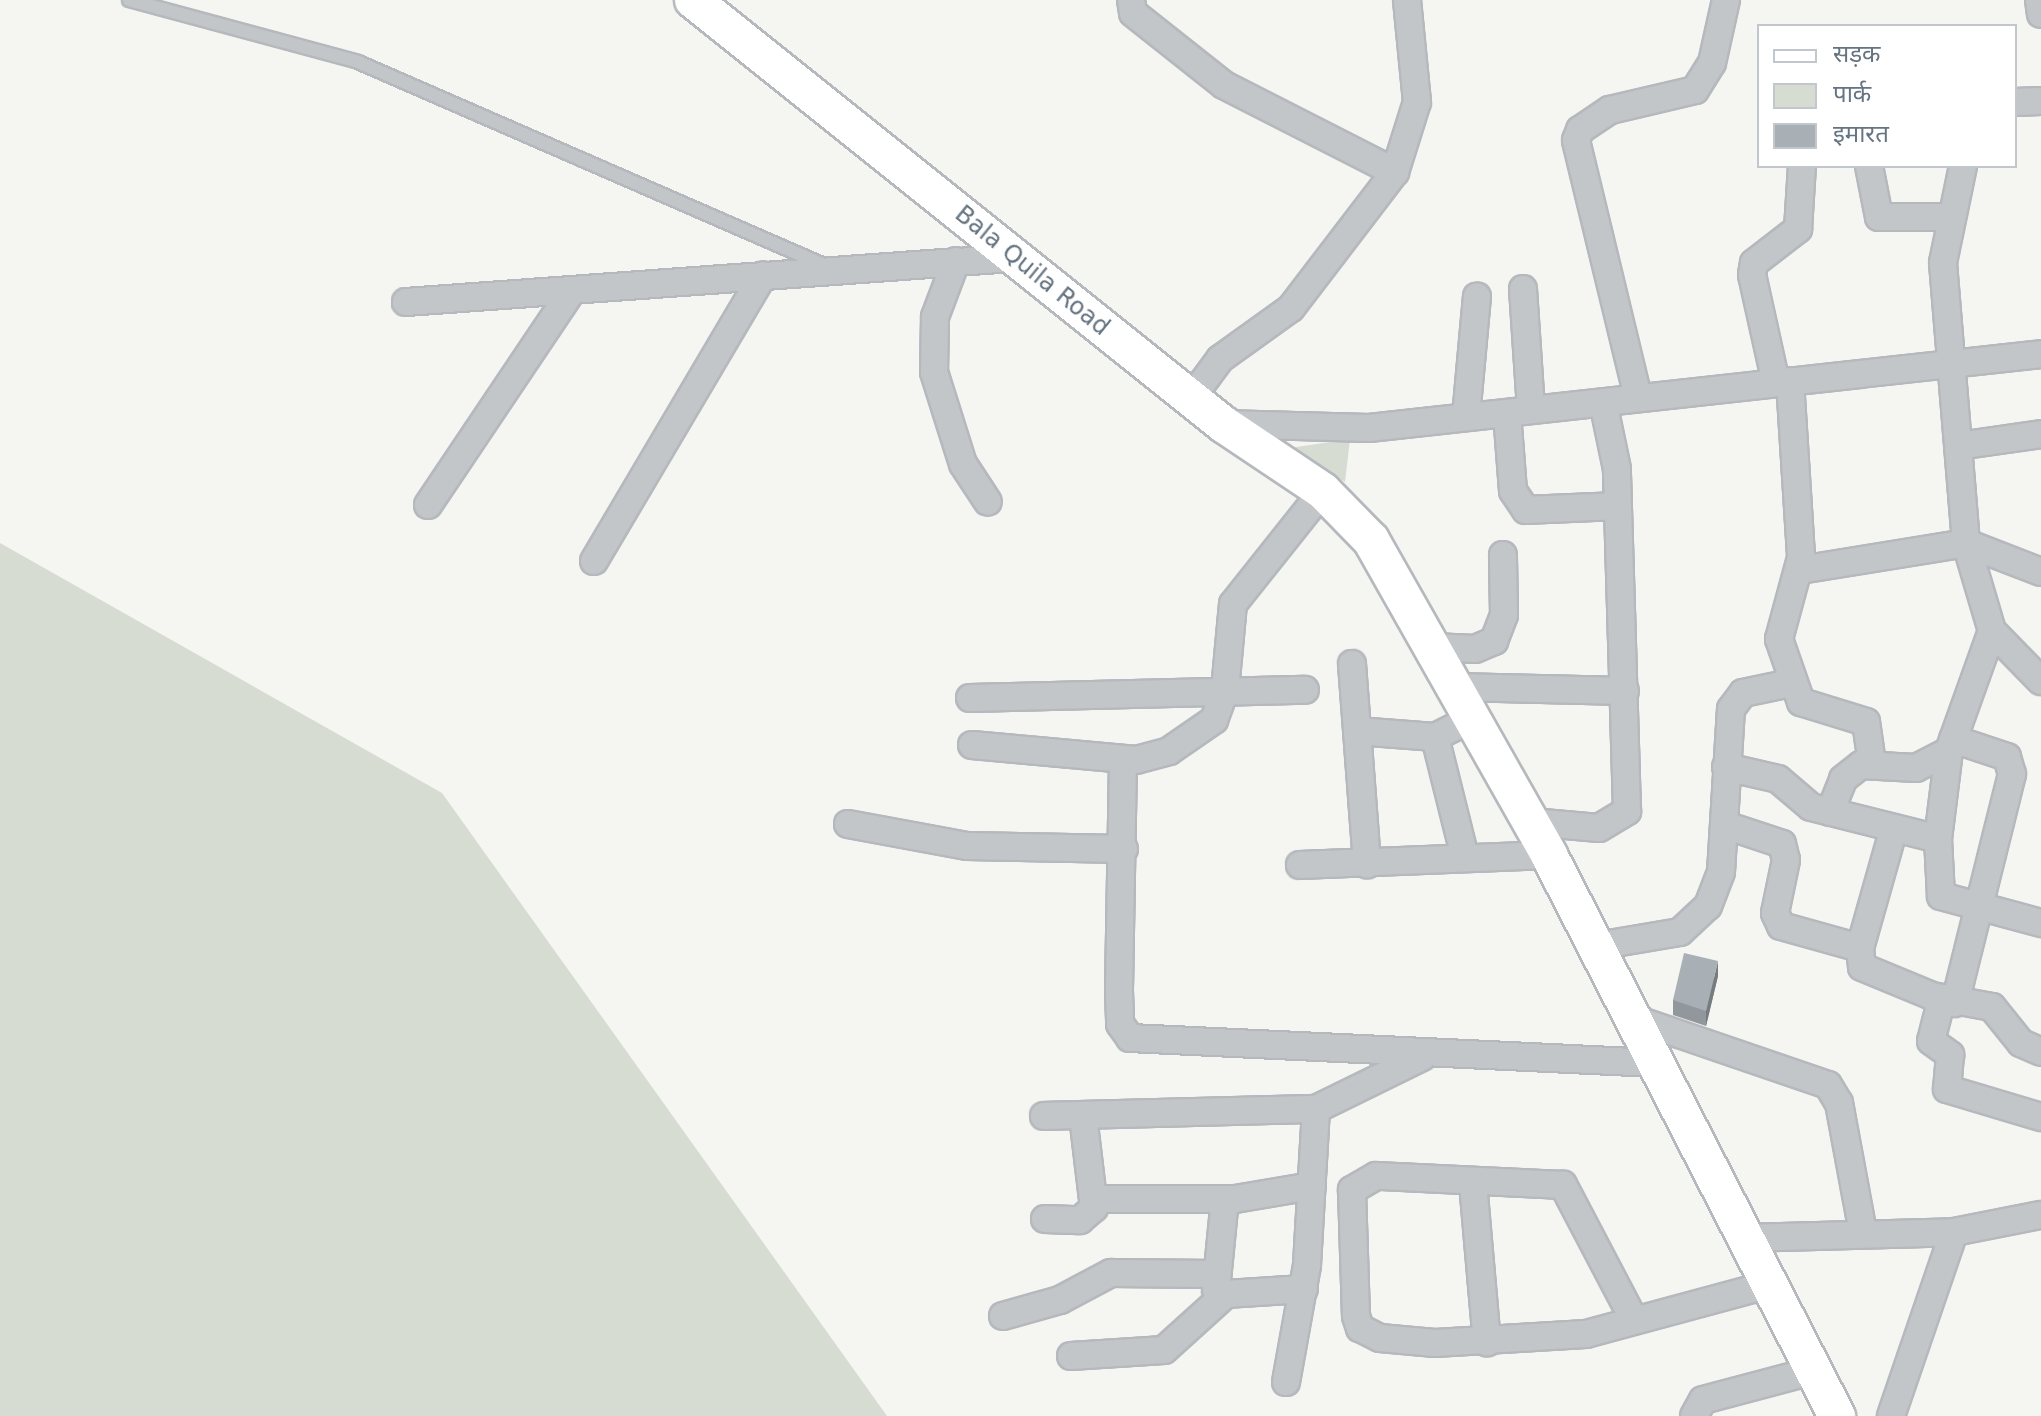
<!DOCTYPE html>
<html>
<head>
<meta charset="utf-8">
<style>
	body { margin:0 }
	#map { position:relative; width:2041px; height:1416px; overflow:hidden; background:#f5f5f1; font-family:"DejaVu Sans","Noto Sans Devanagari",sans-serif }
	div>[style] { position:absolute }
	.green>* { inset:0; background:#d6dcd2 }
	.roads { filter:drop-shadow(2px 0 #b5b9bd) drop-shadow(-2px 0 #b5b9bd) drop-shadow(0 2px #b5b9bd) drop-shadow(0 -2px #b5b9bd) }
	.lane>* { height:12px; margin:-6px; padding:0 6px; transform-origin:6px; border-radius:6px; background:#c3c6c9 }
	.street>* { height:26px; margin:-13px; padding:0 13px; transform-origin:13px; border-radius:13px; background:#c3c6c9 }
	.secondary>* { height:36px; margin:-18px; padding:0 18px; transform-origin:18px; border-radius:18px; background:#fff }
	.wall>* { inset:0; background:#91979c }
	.shaded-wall>* { inset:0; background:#767b7f }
	.building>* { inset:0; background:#a9b0b5 }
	span { translate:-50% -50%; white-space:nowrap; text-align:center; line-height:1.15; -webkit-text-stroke:8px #fff; paint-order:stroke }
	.street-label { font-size:24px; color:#657481 }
	.legend { position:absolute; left:1757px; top:24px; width:260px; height:144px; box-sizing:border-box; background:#fff; border:2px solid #c1c7cd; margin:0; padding:10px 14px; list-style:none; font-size:24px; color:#657481 }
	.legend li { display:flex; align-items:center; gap:16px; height:40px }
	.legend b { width:40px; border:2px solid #c1c7cd }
</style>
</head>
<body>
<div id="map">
	<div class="green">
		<div style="clip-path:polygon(1350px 439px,1345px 482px,1290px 448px)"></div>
		<div style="clip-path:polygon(0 543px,442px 793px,887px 1416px,0 1416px)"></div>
	</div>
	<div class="roads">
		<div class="lane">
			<div style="left:129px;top:0;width:237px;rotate:15.1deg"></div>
			<div style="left:358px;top:62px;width:511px;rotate:23.55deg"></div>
		</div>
		<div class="street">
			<div style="left:1131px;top:0;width:13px;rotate:81deg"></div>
			<div style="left:1133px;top:13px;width:116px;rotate:38.4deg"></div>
			<div style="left:1224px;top:85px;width:192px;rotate:27deg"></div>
			<div style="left:2039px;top:0;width:14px;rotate:82deg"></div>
			<div style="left:2015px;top:102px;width:26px;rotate:-2deg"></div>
			<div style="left:1869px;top:166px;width:52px;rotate:78.9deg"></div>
			<div style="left:1879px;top:217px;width:71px"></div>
			<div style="left:1963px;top:166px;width:99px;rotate:101.7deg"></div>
			<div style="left:1943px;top:263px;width:281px;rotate:85.3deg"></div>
			<div style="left:1966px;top:543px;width:92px;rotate:73.5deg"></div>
			<div style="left:1992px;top:631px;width:70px;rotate:45.6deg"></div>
			<div style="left:956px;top:261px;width:60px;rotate:110.6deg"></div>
			<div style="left:935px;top:317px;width:55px;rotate:91deg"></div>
			<div style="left:934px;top:372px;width:96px;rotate:72.5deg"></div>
			<div style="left:963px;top:464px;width:45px;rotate:56.7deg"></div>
			<div style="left:1523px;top:289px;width:120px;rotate:86.2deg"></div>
			<div style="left:406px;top:302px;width:609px;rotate:-4.15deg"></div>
			<div style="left:1790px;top:381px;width:177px;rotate:86.4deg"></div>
			<div style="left:1801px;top:558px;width:84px;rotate:105.2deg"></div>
			<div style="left:1779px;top:639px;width:67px;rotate:70.8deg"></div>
			<div style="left:1801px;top:702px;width:68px;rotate:17.1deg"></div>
			<div style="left:1866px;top:722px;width:41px;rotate:81.7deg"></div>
			<div style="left:1776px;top:383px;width:111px;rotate:-102.5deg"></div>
			<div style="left:1752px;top:275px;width:12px;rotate:-81deg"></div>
			<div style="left:1754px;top:263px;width:56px;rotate:-37.7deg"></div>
			<div style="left:1798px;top:229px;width:63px;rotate:-86.4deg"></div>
			<div style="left:1192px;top:397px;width:47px;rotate:-53.6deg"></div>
			<div style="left:1220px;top:359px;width:87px;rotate:-35.7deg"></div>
			<div style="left:1291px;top:308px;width:171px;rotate:-52.6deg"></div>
			<div style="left:1395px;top:172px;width:73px;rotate:-72.6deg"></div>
			<div style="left:1417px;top:102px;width:102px;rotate:-95.6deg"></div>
			<div style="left:1638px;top:397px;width:264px;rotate:-103.6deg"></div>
			<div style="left:1576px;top:140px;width:11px;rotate:-68deg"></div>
			<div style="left:1580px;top:130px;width:36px;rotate:-34deg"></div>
			<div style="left:1610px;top:110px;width:87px;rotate:-13.2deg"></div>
			<div style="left:1695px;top:90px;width:32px;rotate:-58deg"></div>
			<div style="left:1712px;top:63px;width:65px;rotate:-77.5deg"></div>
			<div style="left:1507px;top:413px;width:78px;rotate:85.6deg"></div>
			<div style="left:1513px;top:491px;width:23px;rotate:56deg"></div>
			<div style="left:1526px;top:510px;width:91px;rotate:-2.5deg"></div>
			<div style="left:1466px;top:417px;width:121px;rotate:-84.8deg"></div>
			<div style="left:1223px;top:424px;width:146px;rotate:1.6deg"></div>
			<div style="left:1369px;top:428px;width:676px;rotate:-6.28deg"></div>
			<div style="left:1958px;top:446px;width:84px;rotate:-8.2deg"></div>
			<div style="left:428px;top:505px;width:258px;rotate:-56.1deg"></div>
			<div style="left:594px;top:561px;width:332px;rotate:-59.4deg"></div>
			<div style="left:1800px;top:570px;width:168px;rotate:-9.2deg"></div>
			<div style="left:1966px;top:543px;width:80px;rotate:21.1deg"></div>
			<div style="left:1433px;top:647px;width:42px;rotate:2.7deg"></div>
			<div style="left:1475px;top:649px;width:21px;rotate:-23deg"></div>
			<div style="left:1494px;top:641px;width:28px;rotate:-69deg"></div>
			<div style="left:1504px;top:615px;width:60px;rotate:-91deg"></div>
			<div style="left:1352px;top:664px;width:201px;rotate:85.7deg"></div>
			<div style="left:1454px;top:687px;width:171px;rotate:1.3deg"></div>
			<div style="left:970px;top:698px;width:335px;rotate:-1.4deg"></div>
			<div style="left:1357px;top:731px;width:78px;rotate:4.4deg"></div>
			<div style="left:1435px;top:737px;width:40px;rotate:-26.6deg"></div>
			<div style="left:1435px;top:737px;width:124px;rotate:76deg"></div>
			<div style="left:1953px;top:739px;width:57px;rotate:18.4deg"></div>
			<div style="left:2007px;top:757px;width:18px;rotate:74deg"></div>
			<div style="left:2012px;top:774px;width:236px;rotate:104deg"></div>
			<div style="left:972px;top:745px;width:165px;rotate:5.2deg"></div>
			<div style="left:1136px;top:760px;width:34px;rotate:-15deg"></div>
			<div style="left:1169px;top:751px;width:55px;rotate:-34.6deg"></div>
			<div style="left:1214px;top:720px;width:32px;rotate:-70deg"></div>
			<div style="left:1225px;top:690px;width:86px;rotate:-84.7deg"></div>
			<div style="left:1233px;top:604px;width:144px;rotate:-51.5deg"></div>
			<div style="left:1123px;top:760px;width:231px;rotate:91deg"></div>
			<div style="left:1119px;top:991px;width:33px;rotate:88deg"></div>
			<div style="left:1120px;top:1024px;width:17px;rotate:54deg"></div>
			<div style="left:1130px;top:1038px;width:526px;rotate:2.73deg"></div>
			<div style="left:1726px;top:767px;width:53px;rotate:13deg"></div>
			<div style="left:1778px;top:779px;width:43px;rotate:40.3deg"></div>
			<div style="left:1811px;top:807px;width:131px;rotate:14.1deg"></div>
			<div style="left:1938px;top:839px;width:57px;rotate:87deg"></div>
			<div style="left:1941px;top:896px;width:104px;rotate:15.1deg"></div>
			<div style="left:1830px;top:812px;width:35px;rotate:-68deg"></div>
			<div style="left:1843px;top:779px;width:23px;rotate:-38deg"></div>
			<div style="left:1861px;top:765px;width:55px;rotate:3.1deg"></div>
			<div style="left:1916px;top:768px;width:37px;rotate:-27deg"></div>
			<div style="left:1949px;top:751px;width:127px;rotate:-70.3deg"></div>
			<div style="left:1532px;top:822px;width:67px;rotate:5.1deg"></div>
			<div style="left:1599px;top:828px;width:33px;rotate:-31deg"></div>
			<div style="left:1627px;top:811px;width:342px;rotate:-91.7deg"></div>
			<div style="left:1617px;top:469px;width:68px;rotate:-101.8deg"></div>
			<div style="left:848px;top:824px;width:121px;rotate:10.5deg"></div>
			<div style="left:967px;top:846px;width:157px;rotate:1.1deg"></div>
			<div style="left:1725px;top:825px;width:60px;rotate:18.4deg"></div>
			<div style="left:1782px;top:844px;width:16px;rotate:76deg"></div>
			<div style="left:1786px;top:860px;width:54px;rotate:101.7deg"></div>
			<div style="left:1775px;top:913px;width:14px;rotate:65deg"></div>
			<div style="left:1781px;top:926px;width:82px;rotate:15.6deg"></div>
			<div style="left:1894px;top:828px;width:125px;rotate:105.8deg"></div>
			<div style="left:1860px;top:948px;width:19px;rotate:84deg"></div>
			<div style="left:1862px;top:967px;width:76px;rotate:22.5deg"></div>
			<div style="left:1932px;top:996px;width:61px;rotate:10.4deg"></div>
			<div style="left:1992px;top:1007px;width:46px;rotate:51.1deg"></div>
			<div style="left:2021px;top:1043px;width:22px;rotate:24deg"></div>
			<div style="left:1938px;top:839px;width:89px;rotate:-82.9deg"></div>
			<div style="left:1300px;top:865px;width:249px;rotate:-2.3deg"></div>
			<div style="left:1597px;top:946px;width:84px;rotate:-9.6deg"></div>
			<div style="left:1680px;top:932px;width:38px;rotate:-43deg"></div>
			<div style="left:1708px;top:906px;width:36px;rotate:-69deg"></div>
			<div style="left:1721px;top:872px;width:163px;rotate:-86.5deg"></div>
			<div style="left:1731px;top:709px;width:20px;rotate:-53deg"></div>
			<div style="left:1743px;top:693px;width:49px;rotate:-11.8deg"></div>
			<div style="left:1942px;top:998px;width:44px;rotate:104.3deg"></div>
			<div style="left:1931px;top:1041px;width:24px;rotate:36deg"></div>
			<div style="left:1950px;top:1055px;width:34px;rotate:95deg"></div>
			<div style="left:1947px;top:1089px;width:98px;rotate:16.6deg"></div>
			<div style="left:1632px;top:1018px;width:207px;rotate:18.9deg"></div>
			<div style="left:1828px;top:1085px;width:21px;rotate:59deg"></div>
			<div style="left:1839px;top:1103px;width:131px;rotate:79.5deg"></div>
			<div style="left:1044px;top:1116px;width:272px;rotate:-1.5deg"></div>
			<div style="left:1473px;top:1183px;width:160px;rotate:85deg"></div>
			<div style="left:1094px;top:1199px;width:141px"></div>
			<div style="left:1235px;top:1199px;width:78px;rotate:-9.6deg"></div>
			<div style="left:1045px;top:1219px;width:35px;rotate:2deg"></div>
			<div style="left:1080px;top:1220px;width:18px;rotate:-41deg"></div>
			<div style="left:1094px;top:1208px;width:93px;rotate:-96.8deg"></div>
			<div style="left:1744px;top:1238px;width:210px;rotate:-1.6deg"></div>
			<div style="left:1954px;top:1232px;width:89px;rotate:-11.1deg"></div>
			<div style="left:1216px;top:1290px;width:91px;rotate:-84.4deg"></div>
			<div style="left:1003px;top:1316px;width:59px;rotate:-15.7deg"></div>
			<div style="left:1060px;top:1300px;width:58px;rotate:-27.9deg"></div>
			<div style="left:1111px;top:1273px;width:106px;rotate:0.5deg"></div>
			<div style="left:1634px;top:1320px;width:153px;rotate:-117.7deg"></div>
			<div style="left:1563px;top:1185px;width:187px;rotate:-177.2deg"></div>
			<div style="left:1376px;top:1176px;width:28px;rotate:150deg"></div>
			<div style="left:1352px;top:1190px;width:126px;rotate:88.2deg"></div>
			<div style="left:1356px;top:1316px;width:13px;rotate:72deg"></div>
			<div style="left:1360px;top:1328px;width:22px;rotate:27deg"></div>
			<div style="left:1380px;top:1338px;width:55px;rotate:5.2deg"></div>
			<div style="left:1435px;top:1343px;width:151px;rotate:-3.4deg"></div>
			<div style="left:1586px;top:1334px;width:188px;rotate:-15.1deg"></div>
			<div style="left:1071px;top:1356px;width:93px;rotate:-3.7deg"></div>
			<div style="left:1164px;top:1350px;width:84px;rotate:-42.1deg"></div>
			<div style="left:1226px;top:1294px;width:78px;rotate:-3.7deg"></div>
			<div style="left:1286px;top:1382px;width:119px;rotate:-79.8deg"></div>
			<div style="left:1307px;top:1265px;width:156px;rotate:-86.7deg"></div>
			<div style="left:1316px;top:1109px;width:118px;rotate:-26.1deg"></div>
			<div style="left:1694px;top:1416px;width:18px;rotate:-61deg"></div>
			<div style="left:1703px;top:1400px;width:113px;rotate:-14.9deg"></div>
			<div style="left:1891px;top:1416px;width:194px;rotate:-71.1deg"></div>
		</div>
		<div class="secondary">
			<div style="left:693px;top:0;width:679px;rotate:38.66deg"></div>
			<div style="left:1223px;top:424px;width:120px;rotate:33.8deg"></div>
			<div style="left:1323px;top:491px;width:69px;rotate:45.6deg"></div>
			<div style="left:1371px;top:540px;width:362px;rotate:60.5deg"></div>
			<div style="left:1549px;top:855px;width:631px;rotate:62.83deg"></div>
		</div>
	</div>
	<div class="wall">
		<div style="clip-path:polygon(1718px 976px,1706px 1026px,1673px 1015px,1673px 1000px)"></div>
	</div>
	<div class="shaded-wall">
		<div style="clip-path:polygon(1718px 961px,1718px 976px,1706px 1026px,1706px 1011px)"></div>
	</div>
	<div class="building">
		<div style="clip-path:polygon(1684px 953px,1718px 961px,1706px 1011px,1673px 1000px)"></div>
	</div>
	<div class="street-label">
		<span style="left:1032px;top:271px;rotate:39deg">Bala Quila Road</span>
	</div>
	<ul class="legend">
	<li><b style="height:10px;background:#fff"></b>सड़क</li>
	<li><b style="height:22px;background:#d6dcd2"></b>पार्क</li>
	<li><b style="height:22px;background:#a9b0b5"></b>इमारत</li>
	</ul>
</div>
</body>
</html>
